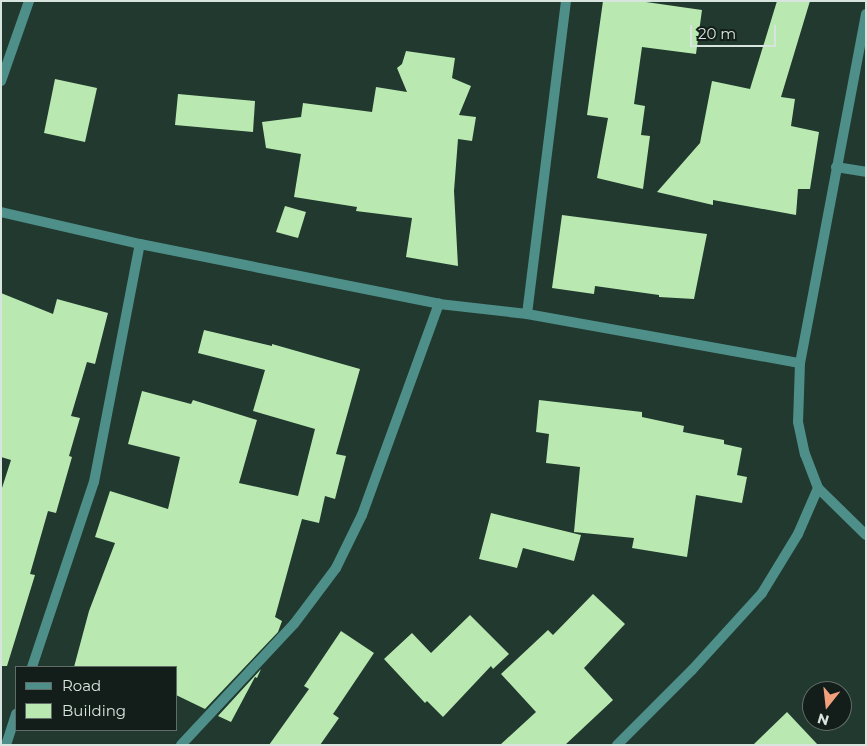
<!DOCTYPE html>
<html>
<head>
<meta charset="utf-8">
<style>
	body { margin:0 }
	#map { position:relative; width:867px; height:746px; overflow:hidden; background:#21392e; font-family:Montserrat,sans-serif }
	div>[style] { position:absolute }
	.building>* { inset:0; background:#b9e9b1 }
	.minor>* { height:10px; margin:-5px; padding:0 5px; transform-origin:5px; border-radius:5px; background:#4e8f89 }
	span { translate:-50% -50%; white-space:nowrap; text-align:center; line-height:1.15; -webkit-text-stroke:5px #131d19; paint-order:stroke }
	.frame { position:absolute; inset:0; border:2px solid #d7e5de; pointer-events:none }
	.legend { position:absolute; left:15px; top:666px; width:162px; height:65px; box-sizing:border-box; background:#131d19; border:1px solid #616d68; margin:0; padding:6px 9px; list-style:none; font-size:15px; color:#d7e5de }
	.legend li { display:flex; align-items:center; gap:10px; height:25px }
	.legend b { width:25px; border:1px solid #616d68 }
	.north { position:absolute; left:802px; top:681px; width:50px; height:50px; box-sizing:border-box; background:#131d19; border:1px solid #616d68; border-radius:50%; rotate:196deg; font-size:14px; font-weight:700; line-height:20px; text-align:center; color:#d7e5de }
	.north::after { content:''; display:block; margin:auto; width:18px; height:22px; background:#f1a17c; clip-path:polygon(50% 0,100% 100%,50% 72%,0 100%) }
	.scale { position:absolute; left:690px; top:25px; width:86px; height:22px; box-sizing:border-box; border:2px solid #d7e5de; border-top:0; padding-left:6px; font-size:15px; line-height:18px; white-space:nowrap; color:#d7e5de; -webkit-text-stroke:4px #131d19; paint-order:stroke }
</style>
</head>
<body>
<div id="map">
	<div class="building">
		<div style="clip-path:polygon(603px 1px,639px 1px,702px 10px,696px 54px,642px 47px,634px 104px,645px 106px,641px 135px,650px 136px,643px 189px,597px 178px,608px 118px,587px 115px)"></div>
		<div style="clip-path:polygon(777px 1px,810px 1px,781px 97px,795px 99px,791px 126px,819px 132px,810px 189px,798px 189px,796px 215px,713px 200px,713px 205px,657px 192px,700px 143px,712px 81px,750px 89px)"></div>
		<div style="clip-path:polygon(406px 51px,455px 58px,452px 78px,471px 86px,459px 115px,476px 117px,472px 141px,458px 139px,454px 191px,458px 266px,406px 257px,412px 218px,356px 211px,357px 207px,294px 197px,301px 154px,266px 148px,262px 122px,301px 117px,303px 103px,372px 112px,376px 87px,407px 92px,397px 68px,402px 64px)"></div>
		<div style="clip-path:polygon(55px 79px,97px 88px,85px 142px,44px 133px)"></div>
		<div style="clip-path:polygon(178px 94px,255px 101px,253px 132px,175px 125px)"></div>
		<div style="clip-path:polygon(285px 206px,306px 212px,298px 238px,276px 232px)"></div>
		<div style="clip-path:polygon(562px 215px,707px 234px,694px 299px,659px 297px,659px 295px,595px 286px,594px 294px,552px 288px)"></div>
		<div style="clip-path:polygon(1px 293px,53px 314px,57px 299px,108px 313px,95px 364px,87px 362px,71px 416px,80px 418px,69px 456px,72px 457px,56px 513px,48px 511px,30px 574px,35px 575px,7px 666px,1px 666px,1px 491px,11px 460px,1px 457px)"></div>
		<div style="clip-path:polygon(204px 330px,272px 346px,272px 344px,360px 369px,336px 454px,346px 456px,335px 499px,325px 496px,319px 523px,302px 519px,275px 617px,282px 621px,278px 632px,205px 709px,176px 695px,176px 667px,74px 667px,89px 611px,115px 543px,95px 537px,110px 491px,168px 509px,180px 457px,128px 444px,142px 391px,191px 404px,193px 400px,257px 420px,239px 483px,298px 496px,315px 429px,253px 411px,265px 370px,198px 353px)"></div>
		<div style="clip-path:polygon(539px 400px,642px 412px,642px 417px,684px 426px,683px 432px,724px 440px,724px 444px,742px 448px,737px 475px,747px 477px,742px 503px,696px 495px,687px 557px,632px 548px,634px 538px,574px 532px,580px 467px,546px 463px,549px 434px,536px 432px)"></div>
		<div style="clip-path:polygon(491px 513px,581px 535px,574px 561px,523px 548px,517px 568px,479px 559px)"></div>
		<div style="clip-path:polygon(593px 594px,625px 624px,584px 668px,613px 700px,565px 745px,500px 745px,536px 712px,501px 674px,548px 630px,553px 635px)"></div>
		<div style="clip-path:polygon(470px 615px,509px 654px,493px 669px,491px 666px,443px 717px,427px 701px,425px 703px,384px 659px,412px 633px,431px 653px)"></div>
		<div style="clip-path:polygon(341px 631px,374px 653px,333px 714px,339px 718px,320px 745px,269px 745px,309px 689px,304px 686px)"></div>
		<div style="clip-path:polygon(261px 669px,257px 678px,255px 677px,231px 722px,218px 716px)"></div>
		<div style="clip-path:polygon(787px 712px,818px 745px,753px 745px)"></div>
	</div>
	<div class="minor">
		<div style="left:866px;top:14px;width:355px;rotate:100.7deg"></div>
		<div style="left:800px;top:363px;width:59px;rotate:91.9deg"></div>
		<div style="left:798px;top:422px;width:33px;rotate:78deg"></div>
		<div style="left:805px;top:454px;width:36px;rotate:69deg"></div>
		<div style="left:818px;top:488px;width:67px;rotate:44.4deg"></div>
		<div style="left:1px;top:81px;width:85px;rotate:-70.7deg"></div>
		<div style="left:836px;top:167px;width:30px;rotate:9deg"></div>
		<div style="left:1px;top:212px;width:143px;rotate:13deg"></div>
		<div style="left:140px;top:244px;width:305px;rotate:11.3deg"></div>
		<div style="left:439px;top:304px;width:89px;rotate:6.5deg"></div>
		<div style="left:527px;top:314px;width:277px;rotate:10.2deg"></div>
		<div style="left:527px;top:314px;width:315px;rotate:-82.9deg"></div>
		<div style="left:32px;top:667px;width:195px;rotate:-71.5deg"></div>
		<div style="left:94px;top:482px;width:242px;rotate:-79.1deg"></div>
		<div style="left:6px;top:745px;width:33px;rotate:-72deg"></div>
		<div style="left:181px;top:745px;width:166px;rotate:-47deg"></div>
		<div style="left:294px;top:624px;width:70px;rotate:-53.1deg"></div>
		<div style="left:336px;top:568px;width:59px;rotate:-63.9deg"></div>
		<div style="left:362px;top:515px;width:225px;rotate:-70deg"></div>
		<div style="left:617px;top:745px;width:106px;rotate:-45deg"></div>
		<div style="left:692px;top:670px;width:104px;rotate:-47.7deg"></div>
		<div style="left:762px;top:593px;width:69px;rotate:-58.6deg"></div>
		<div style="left:798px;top:534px;width:50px;rotate:-66.5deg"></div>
	</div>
	<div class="frame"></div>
	<ul class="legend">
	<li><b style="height:6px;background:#4e8f89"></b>Road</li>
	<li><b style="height:14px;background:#b9e9b1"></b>Building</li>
	</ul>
	<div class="north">N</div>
	<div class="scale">20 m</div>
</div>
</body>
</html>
